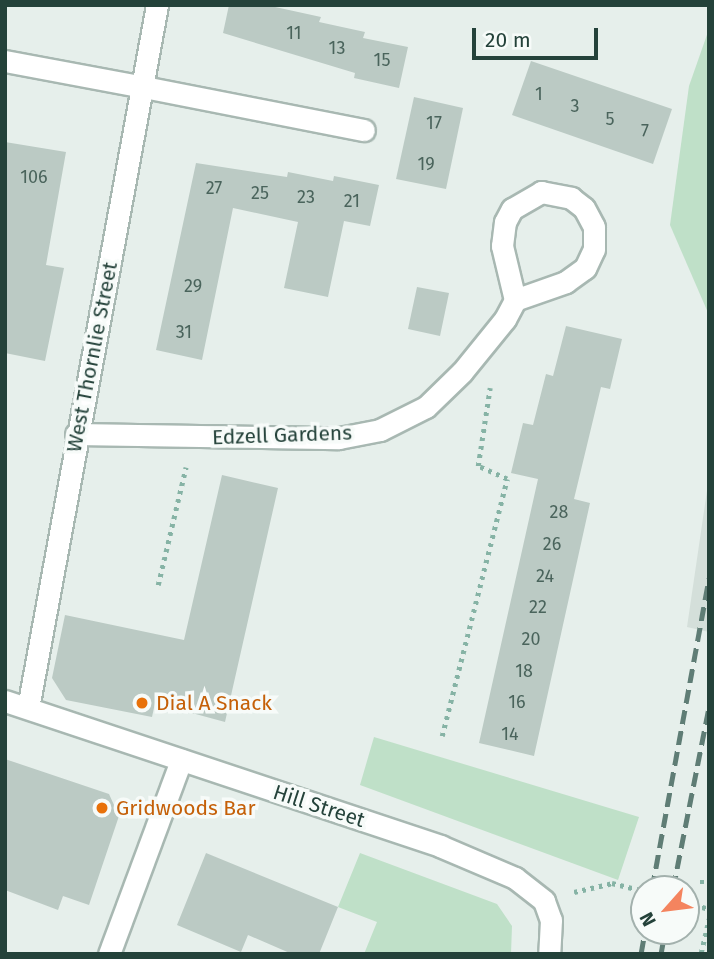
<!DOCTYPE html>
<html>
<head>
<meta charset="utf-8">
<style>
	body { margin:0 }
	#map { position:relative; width:714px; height:959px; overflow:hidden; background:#e6efeb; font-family:"Fira Sans",sans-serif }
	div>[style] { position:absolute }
	.built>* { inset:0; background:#d4dfda }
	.green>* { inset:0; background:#bfe0c8 }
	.building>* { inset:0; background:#bbcac4 }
	.path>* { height:4.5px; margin-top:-2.25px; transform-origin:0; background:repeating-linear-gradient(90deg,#86b3a5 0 3.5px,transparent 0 8.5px) }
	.roads { filter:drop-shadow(2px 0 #a8b8b2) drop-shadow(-2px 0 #a8b8b2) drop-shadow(0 2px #a8b8b2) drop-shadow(0 -2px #a8b8b2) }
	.lane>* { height:21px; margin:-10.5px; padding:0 10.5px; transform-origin:10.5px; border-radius:10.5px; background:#fff }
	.street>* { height:21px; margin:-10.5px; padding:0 10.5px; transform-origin:10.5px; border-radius:10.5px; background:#fff }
	.rail>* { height:5px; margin-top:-2.5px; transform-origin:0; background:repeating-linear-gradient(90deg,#5f7d75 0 14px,transparent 0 21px) }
	.dots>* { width:19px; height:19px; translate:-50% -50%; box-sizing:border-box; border:4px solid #f7fbf9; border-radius:50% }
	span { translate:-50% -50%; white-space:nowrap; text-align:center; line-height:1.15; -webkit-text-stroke:7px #f7fbf9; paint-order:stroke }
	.number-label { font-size:18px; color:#4a645c }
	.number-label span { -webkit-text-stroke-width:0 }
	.street-label { font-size:21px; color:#24423a }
	.food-label { font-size:21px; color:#c56008 }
	.left { translate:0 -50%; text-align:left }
	.frame { position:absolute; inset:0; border:7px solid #24423a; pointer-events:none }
	.north { position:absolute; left:630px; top:875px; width:70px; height:70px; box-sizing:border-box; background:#f7fbf9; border:2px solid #a3b1ad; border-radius:50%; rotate:242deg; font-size:19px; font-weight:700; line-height:28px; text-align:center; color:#24423a }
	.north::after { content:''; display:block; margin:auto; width:24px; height:32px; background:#f4845f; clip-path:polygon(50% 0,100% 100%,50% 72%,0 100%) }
	.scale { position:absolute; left:472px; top:28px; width:126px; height:32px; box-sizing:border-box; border:4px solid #24423a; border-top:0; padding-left:9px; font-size:21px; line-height:24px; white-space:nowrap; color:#24423a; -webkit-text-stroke:5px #f7fbf9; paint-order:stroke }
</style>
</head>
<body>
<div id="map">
	<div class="built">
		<div style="clip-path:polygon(709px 477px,709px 632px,687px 627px)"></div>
	</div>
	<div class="green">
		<div style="clip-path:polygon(709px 29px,709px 315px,670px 225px,689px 86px)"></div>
		<div style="clip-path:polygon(374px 737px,639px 817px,618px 880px,360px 785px)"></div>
		<div style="clip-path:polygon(360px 853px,497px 904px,512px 926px,511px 954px,364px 954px,377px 922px,338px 907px)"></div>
	</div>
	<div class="building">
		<div style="clip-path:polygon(229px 5px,266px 5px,321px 17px,319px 22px,365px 32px,363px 38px,408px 47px,399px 88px,354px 78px,355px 73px,223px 33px)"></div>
		<div style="clip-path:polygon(531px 61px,672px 109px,653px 164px,512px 115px)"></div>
		<div style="clip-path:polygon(414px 97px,463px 108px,446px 189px,396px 179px)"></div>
		<div style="clip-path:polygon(5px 142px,66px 152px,46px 265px,64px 268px,45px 361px,5px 353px)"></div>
		<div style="clip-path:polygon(196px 163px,287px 177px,288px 172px,333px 181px,334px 176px,379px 185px,370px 226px,344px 221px,328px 297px,284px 288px,298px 222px,233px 208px,202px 360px,156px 350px)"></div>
		<div style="clip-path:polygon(417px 287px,449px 293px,440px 336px,408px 329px)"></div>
		<div style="clip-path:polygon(566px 326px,622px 339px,610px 389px,601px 387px,574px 499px,590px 503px,534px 756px,479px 743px,538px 479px,511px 473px,523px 423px,533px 425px,546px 374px,553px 376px)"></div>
		<div style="clip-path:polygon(222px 475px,278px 488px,225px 722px,155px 703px,152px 717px,66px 700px,52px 678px,65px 615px,184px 640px)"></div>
		<div style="clip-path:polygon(5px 759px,109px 794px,119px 816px,89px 905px,63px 896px,58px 910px,5px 890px)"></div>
		<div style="clip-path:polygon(206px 853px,338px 907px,319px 954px,292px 954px,248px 935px,241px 952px,177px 925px)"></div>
	</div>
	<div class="path">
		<div style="left:158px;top:585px;width:121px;rotate:-76.7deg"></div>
		<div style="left:442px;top:736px;width:265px;rotate:-75.8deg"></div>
		<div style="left:507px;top:479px;width:32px;rotate:-156deg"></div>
		<div style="left:478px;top:466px;width:79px;rotate:-81.3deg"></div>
		<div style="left:700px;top:882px;width:9px"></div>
		<div style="left:574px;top:892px;width:39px;rotate:-13deg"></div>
		<div style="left:612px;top:883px;width:33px;rotate:14deg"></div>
		<div style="left:686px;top:902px;width:24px;rotate:17deg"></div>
		<div style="left:701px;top:953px;width:35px;rotate:-77deg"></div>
	</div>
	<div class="roads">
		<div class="lane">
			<div style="left:144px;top:87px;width:224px;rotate:11.1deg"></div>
		</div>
		<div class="street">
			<div style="left:5px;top:61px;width:141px;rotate:10.6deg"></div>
			<div style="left:76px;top:434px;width:263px;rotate:0.9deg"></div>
			<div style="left:339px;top:438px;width:42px;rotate:-11deg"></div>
			<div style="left:380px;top:430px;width:51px;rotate:-26.6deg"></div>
			<div style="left:426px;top:407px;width:50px;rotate:-44.2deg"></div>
			<div style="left:462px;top:372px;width:68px;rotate:-50.9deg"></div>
			<div style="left:505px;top:319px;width:21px;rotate:-62deg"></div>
			<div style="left:515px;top:300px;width:56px;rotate:-103.5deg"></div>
			<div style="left:502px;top:246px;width:24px;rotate:-83deg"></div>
			<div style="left:505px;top:222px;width:15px;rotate:-62deg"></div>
			<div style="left:512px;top:209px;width:34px;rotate:-30deg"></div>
			<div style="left:541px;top:192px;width:31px;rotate:11deg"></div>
			<div style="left:571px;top:198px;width:16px;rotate:38deg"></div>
			<div style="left:584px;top:208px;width:21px;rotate:62deg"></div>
			<div style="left:594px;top:227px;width:22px;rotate:90deg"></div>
			<div style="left:594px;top:249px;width:21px;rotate:115deg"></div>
			<div style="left:585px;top:268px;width:24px;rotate:144deg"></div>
			<div style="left:566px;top:282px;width:54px;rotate:160.6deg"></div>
			<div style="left:5px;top:701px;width:459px;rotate:18.4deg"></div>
			<div style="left:440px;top:846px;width:82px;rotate:23.1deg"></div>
			<div style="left:515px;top:878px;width:37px;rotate:38deg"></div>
			<div style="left:544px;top:901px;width:20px;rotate:70deg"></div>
			<div style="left:551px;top:920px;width:34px;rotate:93deg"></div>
			<div style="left:28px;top:708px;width:715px;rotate:-79.6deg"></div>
			<div style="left:109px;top:954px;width:207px;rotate:-69.6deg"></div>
		</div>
	</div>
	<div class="rail">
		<div style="left:652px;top:889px;width:316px;rotate:-79.6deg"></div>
		<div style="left:673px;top:889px;width:185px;rotate:-78.8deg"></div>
		<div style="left:641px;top:954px;width:23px;rotate:-80deg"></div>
		<div style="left:661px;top:954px;width:23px;rotate:-80deg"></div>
	</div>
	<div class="dots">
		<div style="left:142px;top:703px;background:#e8710a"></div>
		<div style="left:102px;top:808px;background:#e8710a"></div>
	</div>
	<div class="number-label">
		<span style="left:294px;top:33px">11</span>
		<span style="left:337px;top:48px">13</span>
		<span style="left:382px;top:60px">15</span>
		<span style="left:539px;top:94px">1</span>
		<span style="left:575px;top:106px">3</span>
		<span style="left:610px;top:119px">5</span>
		<span style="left:434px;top:123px">17</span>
		<span style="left:645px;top:131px">7</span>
		<span style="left:426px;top:164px">19</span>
		<span style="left:34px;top:177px">106</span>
		<span style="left:214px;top:188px">27</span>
		<span style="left:260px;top:193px">25</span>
		<span style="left:306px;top:197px">23</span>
		<span style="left:352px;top:201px">21</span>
		<span style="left:193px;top:286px">29</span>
		<span style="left:184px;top:332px">31</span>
		<span style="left:559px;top:512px">28</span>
		<span style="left:552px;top:544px">26</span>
		<span style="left:545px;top:576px">24</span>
		<span style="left:538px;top:607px">22</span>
		<span style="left:531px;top:639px">20</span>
		<span style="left:524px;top:671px">18</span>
		<span style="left:517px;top:702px">16</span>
		<span style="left:510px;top:734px">14</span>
	</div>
	<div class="street-label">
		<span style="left:92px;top:357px;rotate:-79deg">West Thornlie Street</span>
		<span style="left:282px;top:435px;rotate:-2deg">Edzell Gardens</span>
		<span style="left:319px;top:806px;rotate:18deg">Hill Street</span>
	</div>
	<div class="food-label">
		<span class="left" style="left:156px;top:703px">Dial A Snack</span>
		<span class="left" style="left:116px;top:808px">Gridwoods Bar</span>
	</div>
	<div class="frame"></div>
	<div class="north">N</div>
	<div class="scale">20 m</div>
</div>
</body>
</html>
